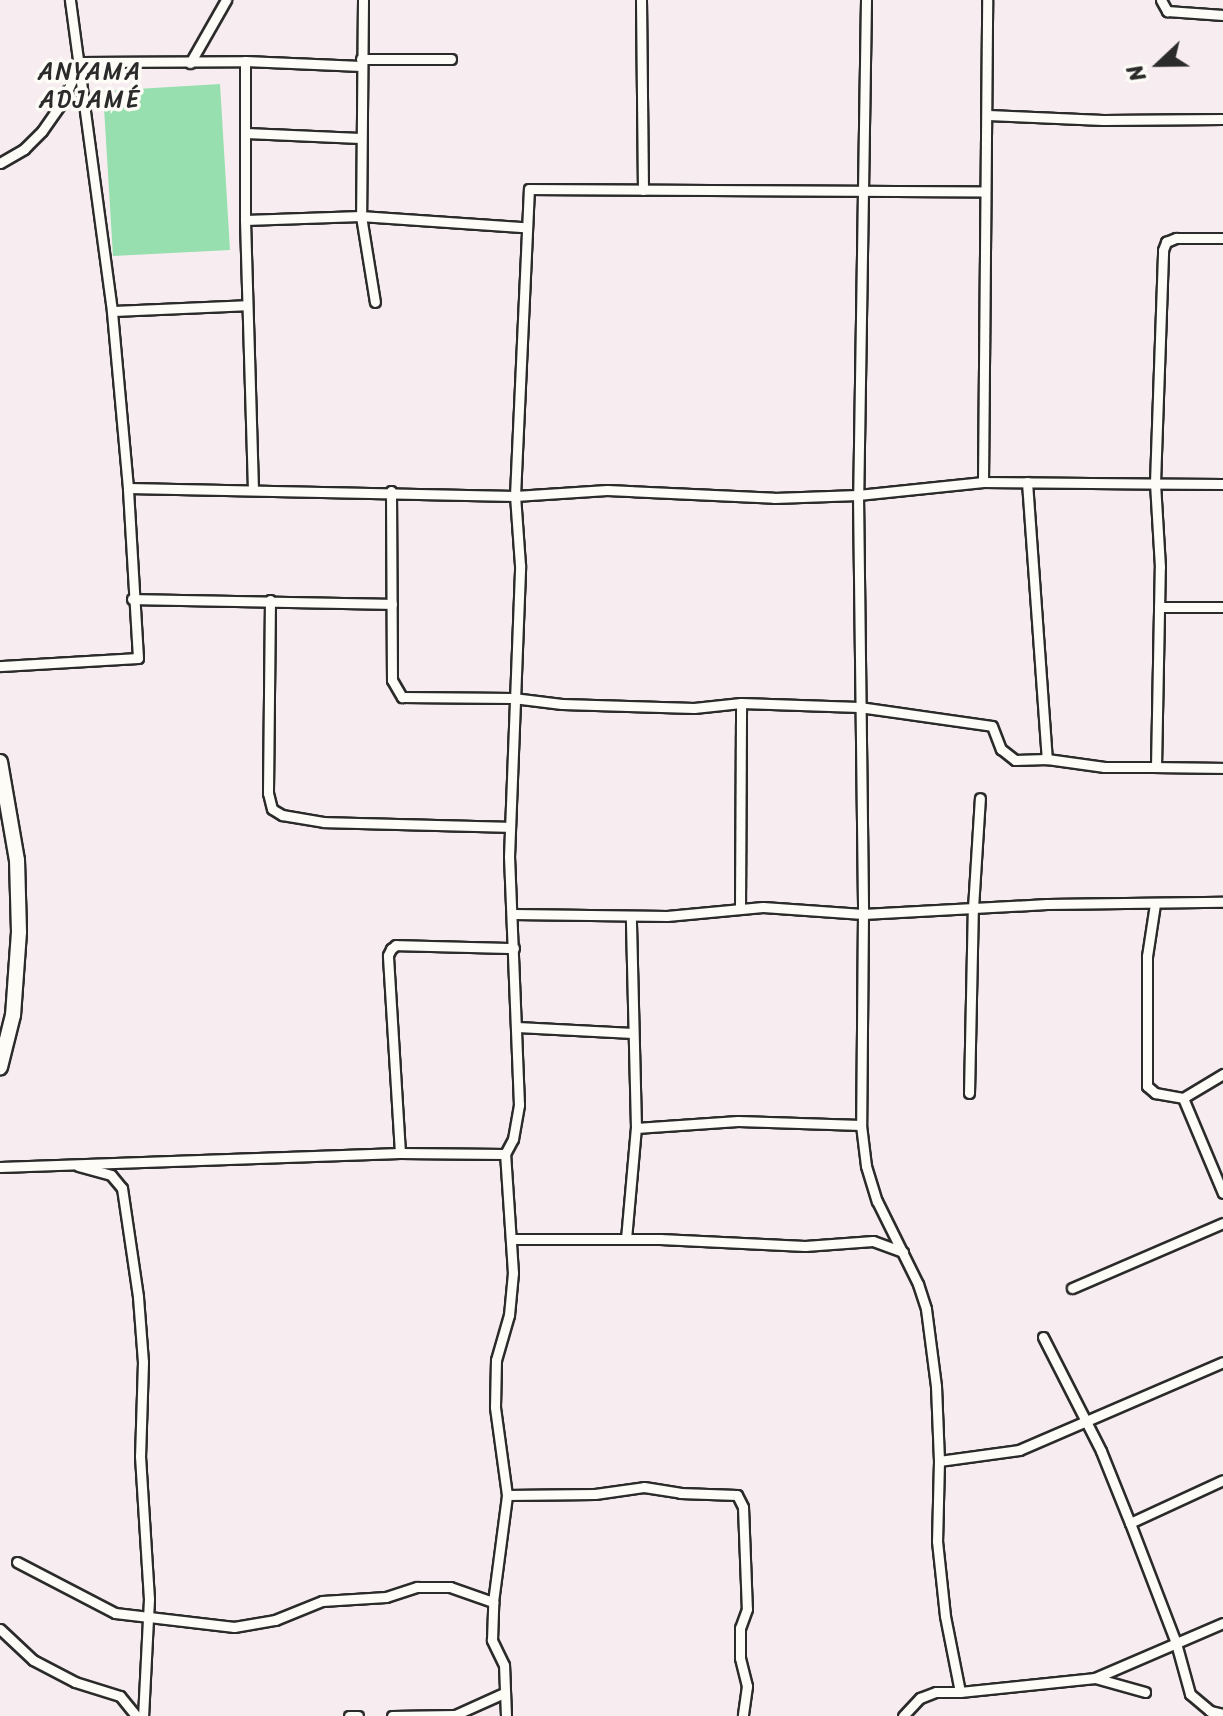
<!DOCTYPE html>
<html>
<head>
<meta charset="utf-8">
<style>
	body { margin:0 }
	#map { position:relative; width:1223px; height:1716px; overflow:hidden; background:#f7edf0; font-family:Sriracha,sans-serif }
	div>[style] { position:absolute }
	.green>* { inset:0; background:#97dfae }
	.roads { filter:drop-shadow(2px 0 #2b2b2b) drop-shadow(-2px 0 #2b2b2b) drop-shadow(0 2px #2b2b2b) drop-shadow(0 -2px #2b2b2b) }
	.street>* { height:9px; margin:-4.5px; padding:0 4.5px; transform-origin:4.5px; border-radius:4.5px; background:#fdfcf7 }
	.secondary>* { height:14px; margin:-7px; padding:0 7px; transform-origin:7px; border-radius:7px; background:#fdfcf7 }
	span { translate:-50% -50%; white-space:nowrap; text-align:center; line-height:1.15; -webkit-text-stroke:7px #fdfcf7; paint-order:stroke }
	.neighbourhood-label { font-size:24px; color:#2b2b2b; letter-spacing:2px }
	.north { position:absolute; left:1119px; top:24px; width:80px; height:80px; -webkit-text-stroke:6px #fdfcf7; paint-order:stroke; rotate:248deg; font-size:22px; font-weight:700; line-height:32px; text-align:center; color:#2b2b2b }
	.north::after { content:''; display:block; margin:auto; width:28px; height:36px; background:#2b2b2b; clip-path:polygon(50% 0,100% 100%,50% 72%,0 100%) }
</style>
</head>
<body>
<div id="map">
	<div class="green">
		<div style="clip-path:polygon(220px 84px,230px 250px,113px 256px,103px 91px)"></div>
	</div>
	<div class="roads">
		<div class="street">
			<div style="left:363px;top:0;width:216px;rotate:90.5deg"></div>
			<div style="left:361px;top:216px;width:87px;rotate:80.8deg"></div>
			<div style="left:641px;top:0;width:190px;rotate:89.4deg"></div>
			<div style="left:866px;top:0;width:495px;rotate:90.9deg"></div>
			<div style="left:858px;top:495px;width:419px;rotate:89.3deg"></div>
			<div style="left:863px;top:914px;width:211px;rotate:90.5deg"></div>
			<div style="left:861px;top:1125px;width:41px;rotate:83deg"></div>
			<div style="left:866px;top:1166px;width:37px;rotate:73deg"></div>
			<div style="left:877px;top:1201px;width:93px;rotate:63.7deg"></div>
			<div style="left:918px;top:1284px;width:26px;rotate:72deg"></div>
			<div style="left:926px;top:1309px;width:78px;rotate:82.6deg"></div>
			<div style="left:936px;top:1386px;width:75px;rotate:87.7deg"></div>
			<div style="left:939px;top:1461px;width:81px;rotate:-7.8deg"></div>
			<div style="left:1019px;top:1450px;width:222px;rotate:-23.3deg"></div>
			<div style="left:1161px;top:0;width:13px;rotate:61deg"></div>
			<div style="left:1167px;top:11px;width:56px;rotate:4.1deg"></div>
			<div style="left:361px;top:59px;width:90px"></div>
			<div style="left:245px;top:61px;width:159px;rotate:90deg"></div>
			<div style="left:245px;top:220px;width:269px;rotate:88.3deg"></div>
			<div style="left:190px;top:63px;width:73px;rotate:-60.3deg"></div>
			<div style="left:988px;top:115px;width:115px;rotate:2.5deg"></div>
			<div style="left:1103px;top:120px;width:120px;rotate:-0.5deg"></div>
			<div style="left:246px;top:133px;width:114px;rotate:2.5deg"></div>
			<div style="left:0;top:163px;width:28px;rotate:-30deg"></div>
			<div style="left:24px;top:149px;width:25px;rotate:-45deg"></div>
			<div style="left:42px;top:131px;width:37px;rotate:-55deg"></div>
			<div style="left:63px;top:101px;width:43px;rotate:-66.4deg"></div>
			<div style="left:80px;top:62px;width:165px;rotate:-0.3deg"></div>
			<div style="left:245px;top:61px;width:116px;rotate:2.5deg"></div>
			<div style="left:245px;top:220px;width:116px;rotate:-2deg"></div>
			<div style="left:361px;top:216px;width:163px;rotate:3.9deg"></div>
			<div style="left:112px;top:311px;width:135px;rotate:-2.5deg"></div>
			<div style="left:983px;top:482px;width:482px;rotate:-89.5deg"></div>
			<div style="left:1027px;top:482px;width:278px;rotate:85.9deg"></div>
			<div style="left:128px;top:488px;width:387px;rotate:1.2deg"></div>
			<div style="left:515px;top:496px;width:92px;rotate:-3.7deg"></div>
			<div style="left:607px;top:490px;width:167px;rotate:2.7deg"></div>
			<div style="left:774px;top:498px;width:84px;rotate:-2deg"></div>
			<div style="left:858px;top:495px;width:126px;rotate:-5.9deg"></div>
			<div style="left:983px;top:482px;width:240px;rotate:0.5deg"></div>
			<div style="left:391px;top:491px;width:189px;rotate:89.7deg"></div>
			<div style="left:392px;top:680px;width:20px;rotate:60deg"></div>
			<div style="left:402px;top:697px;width:111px;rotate:0.5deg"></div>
			<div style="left:513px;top:698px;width:49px;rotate:7deg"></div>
			<div style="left:562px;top:704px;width:132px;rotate:1.7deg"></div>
			<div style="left:694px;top:708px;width:47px;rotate:-6.1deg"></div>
			<div style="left:741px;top:703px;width:118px;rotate:1.9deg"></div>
			<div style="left:859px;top:707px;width:134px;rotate:8.1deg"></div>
			<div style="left:992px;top:726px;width:25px;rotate:69deg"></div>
			<div style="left:1001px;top:749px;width:18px;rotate:38deg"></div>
			<div style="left:1015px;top:760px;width:32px;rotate:-2deg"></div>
			<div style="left:1047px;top:759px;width:58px;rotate:8deg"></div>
			<div style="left:1104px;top:767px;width:52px"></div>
			<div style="left:1156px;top:767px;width:200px;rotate:-88.9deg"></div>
			<div style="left:1160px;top:567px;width:84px;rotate:-93.4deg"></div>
			<div style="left:1155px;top:483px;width:233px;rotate:-88deg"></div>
			<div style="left:1163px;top:250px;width:9px;rotate:-69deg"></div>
			<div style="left:1166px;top:242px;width:11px;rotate:-22deg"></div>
			<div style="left:1176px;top:238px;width:47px"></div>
			<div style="left:132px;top:599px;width:260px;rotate:1.1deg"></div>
			<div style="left:270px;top:600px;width:193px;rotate:90.6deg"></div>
			<div style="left:268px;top:793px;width:16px;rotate:76deg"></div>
			<div style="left:272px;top:809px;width:12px;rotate:31deg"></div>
			<div style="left:282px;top:815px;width:43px;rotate:9.5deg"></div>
			<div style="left:324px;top:822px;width:186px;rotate:1.5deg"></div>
			<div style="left:1159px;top:607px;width:64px"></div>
			<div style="left:0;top:666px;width:138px;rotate:-3.3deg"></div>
			<div style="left:138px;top:658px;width:170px;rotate:-93.4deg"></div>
			<div style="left:128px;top:488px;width:178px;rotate:-95.2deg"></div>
			<div style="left:112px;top:311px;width:314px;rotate:-97.7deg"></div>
			<div style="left:1156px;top:767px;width:67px;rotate:0.9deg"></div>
			<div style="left:1155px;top:904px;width:53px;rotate:98.7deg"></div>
			<div style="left:1147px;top:956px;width:130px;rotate:90deg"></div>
			<div style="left:1147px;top:1086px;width:11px;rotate:41deg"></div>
			<div style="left:1155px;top:1093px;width:28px;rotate:10deg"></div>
			<div style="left:740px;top:909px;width:206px;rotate:-89.7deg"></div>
			<div style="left:513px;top:914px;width:154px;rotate:0.7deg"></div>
			<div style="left:667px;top:916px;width:96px;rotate:-5.4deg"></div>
			<div style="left:763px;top:907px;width:100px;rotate:4deg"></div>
			<div style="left:863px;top:914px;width:184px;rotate:-3.1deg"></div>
			<div style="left:1047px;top:904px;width:176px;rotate:-0.7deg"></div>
			<div style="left:517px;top:1027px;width:116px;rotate:3deg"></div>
			<div style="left:969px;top:1093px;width:185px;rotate:-88.8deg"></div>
			<div style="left:973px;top:908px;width:110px;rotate:-86.4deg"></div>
			<div style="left:1183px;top:1098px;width:103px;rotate:67.2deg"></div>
			<div style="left:1183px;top:1098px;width:47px;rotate:-31deg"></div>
			<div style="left:636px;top:1128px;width:102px;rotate:-3.9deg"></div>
			<div style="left:738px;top:1121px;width:123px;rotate:1.9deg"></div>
			<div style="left:400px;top:1153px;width:198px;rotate:-93.5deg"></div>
			<div style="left:388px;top:955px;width:7px;rotate:-63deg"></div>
			<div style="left:391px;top:949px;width:6px;rotate:-39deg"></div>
			<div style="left:396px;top:945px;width:118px;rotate:1.5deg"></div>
			<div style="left:78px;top:1166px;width:34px;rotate:15deg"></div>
			<div style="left:111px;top:1175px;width:17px;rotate:50deg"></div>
			<div style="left:122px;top:1188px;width:110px;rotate:81.6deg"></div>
			<div style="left:138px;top:1297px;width:65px;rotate:85.6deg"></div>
			<div style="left:143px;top:1362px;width:94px;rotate:91.8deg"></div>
			<div style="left:140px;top:1456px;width:143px;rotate:86.4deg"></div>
			<div style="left:149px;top:1599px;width:117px;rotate:92.9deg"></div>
			<div style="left:0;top:1167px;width:400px;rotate:-2deg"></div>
			<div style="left:400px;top:1153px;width:105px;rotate:0.5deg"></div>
			<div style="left:512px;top:1239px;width:148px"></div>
			<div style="left:660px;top:1239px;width:145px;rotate:2.8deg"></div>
			<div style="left:805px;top:1246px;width:68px;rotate:-4.2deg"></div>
			<div style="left:873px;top:1241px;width:32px;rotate:20deg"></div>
			<div style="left:626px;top:1239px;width:111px;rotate:-84.9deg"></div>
			<div style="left:636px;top:1128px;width:211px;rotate:-91.4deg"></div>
			<div style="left:1072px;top:1288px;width:164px;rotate:-23.3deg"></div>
			<div style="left:1043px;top:1337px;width:128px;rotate:63deg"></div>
			<div style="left:1101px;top:1451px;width:78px;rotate:68.1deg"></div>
			<div style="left:1130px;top:1523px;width:129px;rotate:69deg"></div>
			<div style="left:1176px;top:1643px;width:53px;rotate:74.6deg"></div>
			<div style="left:1190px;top:1694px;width:26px;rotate:40deg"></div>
			<div style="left:1210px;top:1711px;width:13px;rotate:13deg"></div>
			<div style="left:939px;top:1461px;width:80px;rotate:91.4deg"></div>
			<div style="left:937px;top:1541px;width:75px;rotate:83.9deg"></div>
			<div style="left:945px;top:1616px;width:77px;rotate:78.8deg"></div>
			<div style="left:960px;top:1692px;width:136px;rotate:-5.9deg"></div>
			<div style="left:1095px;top:1678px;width:52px;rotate:15.6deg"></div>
			<div style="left:507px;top:1495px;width:88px;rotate:-0.7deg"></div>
			<div style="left:595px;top:1494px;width:49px;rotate:-8.1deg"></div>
			<div style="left:644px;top:1487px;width:36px;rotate:9deg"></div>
			<div style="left:680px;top:1493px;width:57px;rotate:2deg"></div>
			<div style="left:737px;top:1495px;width:13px;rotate:63deg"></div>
			<div style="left:743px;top:1507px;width:102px;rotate:87.8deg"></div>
			<div style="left:747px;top:1609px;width:20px;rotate:110deg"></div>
			<div style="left:740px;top:1628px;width:30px;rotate:90deg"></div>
			<div style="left:740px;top:1658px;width:29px;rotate:76deg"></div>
			<div style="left:747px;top:1686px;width:30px;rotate:98deg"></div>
			<div style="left:1130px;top:1523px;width:102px;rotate:-24.8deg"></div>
			<div style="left:17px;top:1562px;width:110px;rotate:27.5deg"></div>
			<div style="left:115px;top:1613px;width:120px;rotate:6.7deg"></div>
			<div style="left:234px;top:1627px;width:42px;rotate:-9.7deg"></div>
			<div style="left:275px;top:1620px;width:51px;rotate:-22deg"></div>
			<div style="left:322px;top:1601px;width:64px;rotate:-3.6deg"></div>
			<div style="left:386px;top:1597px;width:33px;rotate:-18deg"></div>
			<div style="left:417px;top:1587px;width:33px"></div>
			<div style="left:450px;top:1587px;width:46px;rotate:19.2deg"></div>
			<div style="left:0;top:1629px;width:45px;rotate:43.2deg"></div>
			<div style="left:33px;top:1660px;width:47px;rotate:27.6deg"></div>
			<div style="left:75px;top:1682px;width:47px;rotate:17.3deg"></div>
			<div style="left:120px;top:1696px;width:26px;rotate:51deg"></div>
			<div style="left:1095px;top:1678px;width:139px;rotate:-23.3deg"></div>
			<div style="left:349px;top:1716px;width:9px"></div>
			<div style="left:392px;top:1716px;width:63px;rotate:-0.9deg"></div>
			<div style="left:455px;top:1715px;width:54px;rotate:-24.2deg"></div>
			<div style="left:506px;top:1716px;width:51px;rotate:-92.2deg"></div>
			<div style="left:504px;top:1665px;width:28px;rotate:-116deg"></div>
			<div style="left:492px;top:1640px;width:38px;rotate:-88deg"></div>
			<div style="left:493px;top:1602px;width:108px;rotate:-82.5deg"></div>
			<div style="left:507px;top:1495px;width:89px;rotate:-97.8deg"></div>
			<div style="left:495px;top:1407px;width:47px;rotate:-88.8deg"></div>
			<div style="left:496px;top:1360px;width:47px;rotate:-73.9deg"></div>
			<div style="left:509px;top:1315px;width:42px;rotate:-84.6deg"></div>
			<div style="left:513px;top:1273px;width:119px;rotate:-93.8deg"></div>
			<div style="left:505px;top:1154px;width:17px;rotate:-62deg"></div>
			<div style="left:513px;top:1139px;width:35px;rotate:-80deg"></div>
			<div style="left:519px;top:1105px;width:248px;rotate:-92.3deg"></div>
			<div style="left:509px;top:857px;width:292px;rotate:-87.8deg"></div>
			<div style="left:520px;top:565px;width:69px;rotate:-94.1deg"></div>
			<div style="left:515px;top:496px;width:307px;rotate:-87.4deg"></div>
			<div style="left:529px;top:189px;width:454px;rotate:0.3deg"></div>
			<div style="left:903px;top:1716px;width:25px;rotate:-47deg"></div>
			<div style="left:920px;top:1698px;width:17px;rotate:-21deg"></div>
			<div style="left:936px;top:1692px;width:24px"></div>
		</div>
		<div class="secondary">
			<div style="left:0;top:762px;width:99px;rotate:80.2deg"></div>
			<div style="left:17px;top:860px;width:72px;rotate:88.4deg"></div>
			<div style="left:19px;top:932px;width:83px;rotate:94.1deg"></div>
			<div style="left:13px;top:1015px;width:54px;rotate:104deg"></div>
		</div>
	</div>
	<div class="neighbourhood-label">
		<span style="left:90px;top:86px">ANYAMA<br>ADJAMÉ</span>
	</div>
	<div class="north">N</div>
</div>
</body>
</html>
